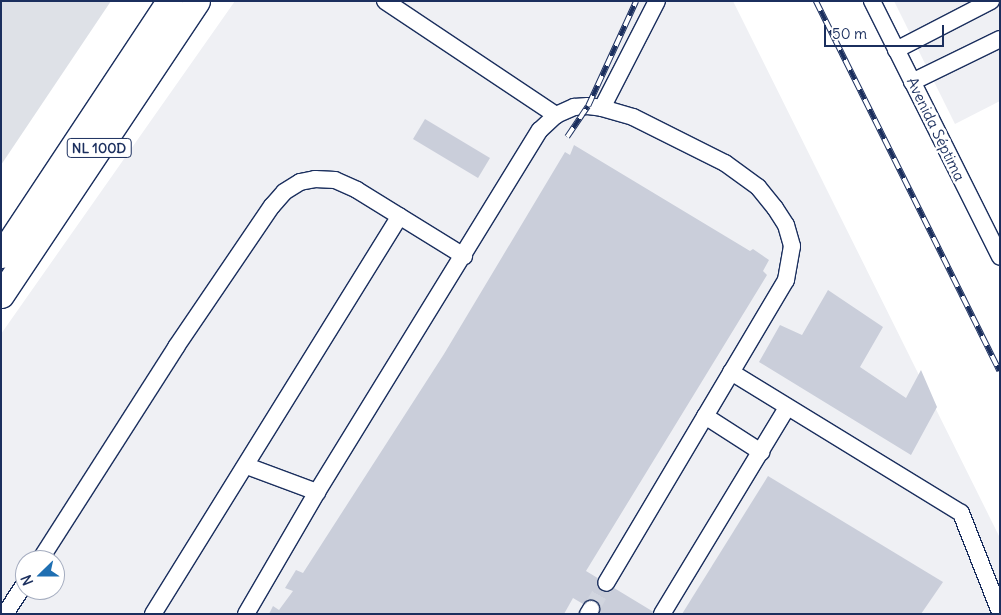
<!DOCTYPE html>
<html>
<head>
<meta charset="utf-8">
<style>
	body { margin:0 }
	#map { position:relative; width:1001px; height:615px; overflow:hidden; background:#fff; font-family:Delius,sans-serif }
	div>[style] { position:absolute }
	.built>* { inset:0; background:#eff0f4 }
	.green>* { inset:0; background:#dee1e7 }
	.building>* { inset:0; background:#caceda }
	.minor-tunnel>* { height:16px; margin-top:-8px; transform-origin:0; background:repeating-linear-gradient(90deg,#d1d5df 0 16px,transparent 0 24px) }
	.roads { filter:drop-shadow(1px 0 #1b2f5e) drop-shadow(-1px 0 #1b2f5e) drop-shadow(0 1px #1b2f5e) drop-shadow(0 -1px #1b2f5e) }
	.minor>* { height:16px; margin:-8px; padding:0 8px; transform-origin:8px; border-radius:8px; background:#fff }
	.highway>* { height:25px; margin:-12.5px; padding:0 12.5px; transform-origin:12.5px; border-radius:12.5px; background:#fff }
	.rail>* { height:5.5px; margin-top:-2.75px; transform-origin:0; background:repeating-linear-gradient(90deg,#fff 0 11px,#1b2f5e 0 22px); box-sizing:border-box; border-block:1px solid #1b2f5e }
	span { translate:-50% -50%; white-space:nowrap; text-align:center; line-height:1.15; -webkit-text-stroke:5px #fff; paint-order:stroke }
	.shield-label span { padding:1px 4px; background:#fff; border:1px solid; border-radius:4px; -webkit-text-stroke-width:0 }
	.shield-label { font-size:14px; color:#1b2f5e; font-weight:700 }
	.street-label { font-size:15px; color:#1b2f5e }
	.frame { position:absolute; inset:0; border:2px solid #1b2f5e; pointer-events:none }
	.north { position:absolute; left:15px; top:550px; width:50px; height:50px; box-sizing:border-box; background:#fff; border:1px solid #a4acbf; border-radius:50%; rotate:248deg; font-size:14px; font-weight:700; line-height:20px; text-align:center; color:#1b2f5e }
	.north::after { content:''; display:block; margin:auto; width:18px; height:22px; background:#1f6fb2; clip-path:polygon(50% 0,100% 100%,50% 72%,0 100%) }
	.scale { position:absolute; left:824px; top:25px; width:120px; height:22px; box-sizing:border-box; border:2px solid #1b2f5e; border-top:0; padding-left:6px; font-size:15px; line-height:18px; white-space:nowrap; color:#1b2f5e; -webkit-text-stroke:4px #fff; paint-order:stroke }
</style>
</head>
<body>
<div id="map">
	<div class="built">
		<div style="clip-path:polygon(evenodd,235px 1px,733px 1px,1000px 538px,1000px 614px,1px 614px,1px 334px,235px 1px,25px 560px,55px 560px,55px 590px,25px 590px,25px 560px)"></div>
		<div style="clip-path:polygon(894px 1px,1000px 1px,1000px 101px,955px 124px)"></div>
	</div>
	<div class="green">
		<div style="clip-path:polygon(1px 1px,111px 1px,1px 165px)"></div>
	</div>
	<div class="building">
		<div style="clip-path:polygon(425px 119px,490px 158px,478px 178px,413px 139px)"></div>
		<div style="clip-path:polygon(574px 145px,750px 251px,753px 249px,769px 260px,763px 271px,767px 275px,586px 571px,657px 614px,600px 614px,573px 598px,564px 614px,269px 614px,273px 606px,279px 610px,293px 591px,285px 588px,296px 570px,303px 573px,444px 354px,565px 152px,570px 155px)"></div>
		<div style="clip-path:polygon(828px 290px,883px 327px,860px 367px,906px 398px,921px 370px,937px 407px,911px 455px,759px 362px,780px 325px,802px 335px)"></div>
		<div style="clip-path:polygon(768px 476px,943px 582px,921px 614px,682px 614px)"></div>
	</div>
	<div class="minor-tunnel">
		<div style="left:591px;top:609px;width:30px;rotate:-60deg"></div>
	</div>
	<div class="roads">
		<div class="minor">
			<div style="left:385px;top:1px;width:206px;rotate:33.7deg"></div>
			<div style="left:872px;top:1px;width:286px;rotate:63.4deg"></div>
			<div style="left:896px;top:50px;width:107px;rotate:-27.3deg"></div>
			<div style="left:912px;top:82px;width:98px;rotate:-26deg"></div>
			<div style="left:602px;top:108px;width:120px;rotate:-62.8deg"></div>
			<div style="left:731px;top:372px;width:270px;rotate:31.5deg"></div>
			<div style="left:961px;top:513px;width:106px;rotate:68.5deg"></div>
			<div style="left:705px;top:416px;width:67px;rotate:32.7deg"></div>
			<div style="left:247px;top:466px;width:75px;rotate:20.4deg"></div>
			<div style="left:40px;top:560px;width:253px;rotate:-57.4deg"></div>
			<div style="left:176px;top:347px;width:171px;rotate:-55.8deg"></div>
			<div style="left:272px;top:206px;width:18px;rotate:-49deg"></div>
			<div style="left:284px;top:192px;width:19px;rotate:-32deg"></div>
			<div style="left:300px;top:182px;width:15px;rotate:-11deg"></div>
			<div style="left:315px;top:179px;width:20px;rotate:3deg"></div>
			<div style="left:335px;top:180px;width:24px;rotate:24deg"></div>
			<div style="left:357px;top:190px;width:126px;rotate:31.7deg"></div>
			<div style="left:5px;top:614px;width:37px;rotate:-57deg"></div>
			<div style="left:153px;top:614px;width:468px;rotate:-58.2deg"></div>
			<div style="left:246px;top:614px;width:141px;rotate:-59.8deg"></div>
			<div style="left:317px;top:492px;width:425px;rotate:-58.4deg"></div>
			<div style="left:540px;top:130px;width:22px;rotate:-43deg"></div>
			<div style="left:556px;top:115px;width:20px;rotate:-24deg"></div>
			<div style="left:574px;top:107px;width:14px;rotate:-4deg"></div>
			<div style="left:588px;top:106px;width:14px;rotate:8deg"></div>
			<div style="left:602px;top:108px;width:32px;rotate:16deg"></div>
			<div style="left:633px;top:117px;width:103px;rotate:26.6deg"></div>
			<div style="left:725px;top:163px;width:41px;rotate:36deg"></div>
			<div style="left:758px;top:187px;width:27px;rotate:51deg"></div>
			<div style="left:775px;top:208px;width:20px;rotate:57deg"></div>
			<div style="left:786px;top:225px;width:22px;rotate:74deg"></div>
			<div style="left:792px;top:246px;width:35px;rotate:100deg"></div>
			<div style="left:786px;top:280px;width:352px;rotate:120.7deg"></div>
			<div style="left:588px;top:614px;width:6px;rotate:-59deg"></div>
			<div style="left:662px;top:614px;width:241px;rotate:-58.8deg"></div>
		</div>
		<div class="highway">
			<div style="left:1px;top:255px;width:305px;rotate:-56.5deg"></div>
			<div style="left:1px;top:295px;width:353px;rotate:-56.3deg"></div>
		</div>
	</div>
	<div class="rail">
		<div style="left:816px;top:1px;width:413px;rotate:63.6deg"></div>
		<div style="left:567px;top:137px;width:37px;rotate:-56deg"></div>
		<div style="left:588px;top:106px;width:115px;rotate:-65.4deg"></div>
	</div>
	<div class="shield-label">
		<span style="left:99px;top:148px">NL 100D</span>
	</div>
	<div class="street-label">
		<span style="left:936px;top:129px;rotate:64deg">Avenida Séptima</span>
	</div>
	<div class="frame"></div>
	<div class="north">N</div>
	<div class="scale">50 m</div>
</div>
</body>
</html>
